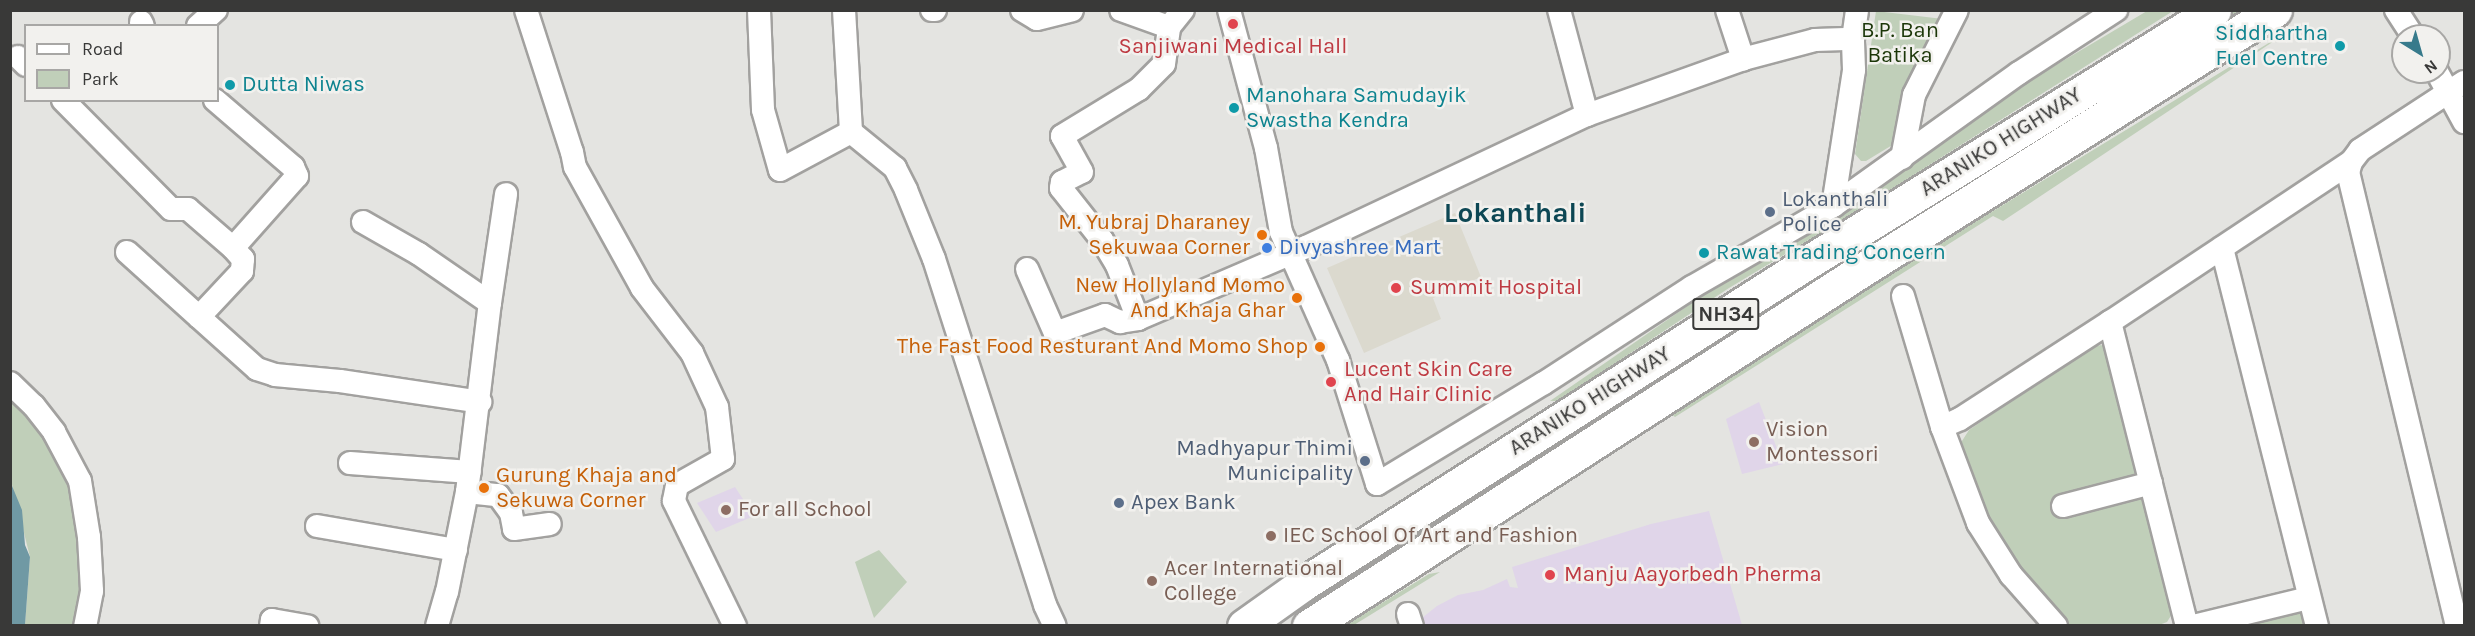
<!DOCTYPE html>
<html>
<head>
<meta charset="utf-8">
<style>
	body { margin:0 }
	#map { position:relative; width:2475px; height:636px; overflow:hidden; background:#e4e4e1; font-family:Karla,sans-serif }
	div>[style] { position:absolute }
	.built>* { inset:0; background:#dbd9ce }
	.education>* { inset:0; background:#e0d5e9 }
	.green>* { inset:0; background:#c0cfb9 }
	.water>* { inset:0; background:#7099a4 }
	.roads { filter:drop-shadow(2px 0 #a2a19f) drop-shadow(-2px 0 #a2a19f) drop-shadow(0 2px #a2a19f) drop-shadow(0 -2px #a2a19f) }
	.minor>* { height:22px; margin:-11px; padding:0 11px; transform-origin:11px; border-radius:11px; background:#fff }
	.trunk>* { height:33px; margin:-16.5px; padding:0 16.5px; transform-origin:16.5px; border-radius:16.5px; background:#fff }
	.dots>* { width:16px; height:16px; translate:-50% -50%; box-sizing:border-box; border:3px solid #f2f1ee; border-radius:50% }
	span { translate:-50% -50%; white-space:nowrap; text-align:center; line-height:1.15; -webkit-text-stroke:5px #f2f1ee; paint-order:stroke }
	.shield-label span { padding:2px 4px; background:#f2f1ee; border:2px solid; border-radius:4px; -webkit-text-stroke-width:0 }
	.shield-label { font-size:21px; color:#393938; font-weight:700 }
	.park-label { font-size:22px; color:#1b3608 }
	.culture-label { font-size:22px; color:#0d838f }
	.right { translate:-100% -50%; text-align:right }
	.left { translate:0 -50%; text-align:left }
	.health-label { font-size:22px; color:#be3a42 }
	.street-label { font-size:22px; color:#393938 }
	.service-label { font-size:22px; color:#4e5e75 }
	.food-label { font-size:22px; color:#c56008 }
	.shop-label { font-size:22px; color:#366cbe }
	.education-label { font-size:22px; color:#785e54 }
	.district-label { font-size:28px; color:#0d4754; font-weight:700 }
	.frame { position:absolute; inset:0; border:12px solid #393938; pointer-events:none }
	.legend { position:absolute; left:24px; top:24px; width:195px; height:78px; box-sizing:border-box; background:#f2f1ee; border:2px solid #a8a7a5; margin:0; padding:8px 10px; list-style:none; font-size:18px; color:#393938 }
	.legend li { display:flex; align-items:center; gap:12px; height:30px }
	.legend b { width:30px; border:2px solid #a8a7a5 }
	.north { position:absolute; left:2391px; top:24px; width:60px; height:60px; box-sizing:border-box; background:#f2f1ee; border:2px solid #a8a7a5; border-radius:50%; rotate:143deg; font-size:16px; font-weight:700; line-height:24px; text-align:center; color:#393938 }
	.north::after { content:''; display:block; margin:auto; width:21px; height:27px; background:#377a8b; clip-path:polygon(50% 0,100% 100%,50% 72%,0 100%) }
</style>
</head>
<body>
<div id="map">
	<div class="built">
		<div style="clip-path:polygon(1455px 213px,1481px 277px,1433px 298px,1441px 319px,1364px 353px,1327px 268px)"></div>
	</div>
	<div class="education">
		<div style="clip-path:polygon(1759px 402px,1783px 464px,1742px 474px,1726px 419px)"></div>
		<div style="clip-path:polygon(735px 487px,754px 516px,716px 532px,697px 503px)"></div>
		<div style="clip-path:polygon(1709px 511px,1742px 625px,1417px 626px,1417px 622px,1437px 606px,1458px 595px,1483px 590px,1507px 579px,1510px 587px,1518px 588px,1512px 567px,1651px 524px)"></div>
	</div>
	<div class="green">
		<div style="clip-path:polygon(1876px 11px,1943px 19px,1894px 144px,1866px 161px,1861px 161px,1855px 154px)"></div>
		<div style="clip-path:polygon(2147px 11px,2173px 11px,1855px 212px,1729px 288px,1558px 401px,1550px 401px,1712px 289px,1841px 214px,2019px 87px)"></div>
		<div style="clip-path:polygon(2231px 11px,2250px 11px,1343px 587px,1338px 581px)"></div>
		<div style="clip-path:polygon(2295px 27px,2003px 221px,1993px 216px,1675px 417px,1671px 414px,1921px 255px)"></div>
		<div style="clip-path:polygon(2101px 345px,2105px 347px,2137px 472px,2132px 478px,2138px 497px,2145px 501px,2174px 611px,2167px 622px,2159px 625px,2066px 626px,2018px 571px,1992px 525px,1962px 450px,1962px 441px,1969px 430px,2089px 348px)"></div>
		<div style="clip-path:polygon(10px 392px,54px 449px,73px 491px,82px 586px,75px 625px,25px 625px,30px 557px,11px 481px)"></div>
		<div style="clip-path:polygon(879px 550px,907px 582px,874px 618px,855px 562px)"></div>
		<div style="clip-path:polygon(1440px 572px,1354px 625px,1346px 625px,1429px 574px)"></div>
		<div style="clip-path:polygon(2301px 611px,2309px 626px,2222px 626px)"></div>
	</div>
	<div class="water">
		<div style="clip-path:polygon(10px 481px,22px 510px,25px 545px,30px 557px,25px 625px,11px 625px)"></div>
	</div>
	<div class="roads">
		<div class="minor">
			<div style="left:526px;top:10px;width:149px;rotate:72.1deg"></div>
			<div style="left:572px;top:152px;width:15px;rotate:79deg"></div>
			<div style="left:575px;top:167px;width:138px;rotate:61deg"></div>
			<div style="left:642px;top:288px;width:82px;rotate:52.4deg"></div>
			<div style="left:692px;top:353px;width:60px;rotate:65.2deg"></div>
			<div style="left:717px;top:407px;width:52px;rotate:83.4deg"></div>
			<div style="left:723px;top:459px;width:53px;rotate:150.5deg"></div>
			<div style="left:677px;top:485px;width:16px;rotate:101deg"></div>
			<div style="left:674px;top:501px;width:139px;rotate:64deg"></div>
			<div style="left:759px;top:10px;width:100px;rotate:87.7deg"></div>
			<div style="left:763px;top:110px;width:62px;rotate:74.2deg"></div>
			<div style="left:780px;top:170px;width:81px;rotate:-28.2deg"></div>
			<div style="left:844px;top:10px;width:122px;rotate:86.7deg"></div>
			<div style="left:851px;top:132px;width:57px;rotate:39.3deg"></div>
			<div style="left:895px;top:168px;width:25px;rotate:63deg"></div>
			<div style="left:906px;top:190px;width:74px;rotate:67.9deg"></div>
			<div style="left:934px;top:259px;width:363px;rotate:72.2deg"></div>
			<div style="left:1045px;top:605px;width:23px;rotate:65deg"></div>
			<div style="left:932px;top:10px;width:3px"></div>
			<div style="left:1022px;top:10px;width:17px;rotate:31deg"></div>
			<div style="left:1037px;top:19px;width:36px;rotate:-14deg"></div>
			<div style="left:1121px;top:10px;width:51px;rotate:19.5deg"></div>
			<div style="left:1229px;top:10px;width:143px;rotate:75deg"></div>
			<div style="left:1266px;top:148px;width:85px;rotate:79.9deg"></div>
			<div style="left:1281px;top:232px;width:140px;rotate:66deg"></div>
			<div style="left:1338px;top:360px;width:130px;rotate:72.5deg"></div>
			<div style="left:1377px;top:484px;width:195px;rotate:-31.2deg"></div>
			<div style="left:1544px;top:383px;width:176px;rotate:-33deg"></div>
			<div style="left:1692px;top:287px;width:163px;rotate:-29.9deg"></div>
			<div style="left:1833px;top:206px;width:229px;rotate:-35.6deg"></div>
			<div style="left:2019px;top:73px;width:116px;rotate:-33deg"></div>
			<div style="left:1727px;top:10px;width:52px;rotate:71.9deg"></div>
			<div style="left:2396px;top:10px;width:31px;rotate:57deg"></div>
			<div style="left:141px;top:22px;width:4px;rotate:63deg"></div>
			<div style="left:198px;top:26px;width:24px;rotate:-42deg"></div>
			<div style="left:18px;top:57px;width:11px;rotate:45deg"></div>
			<div style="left:2437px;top:72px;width:57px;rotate:61.6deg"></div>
			<div style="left:63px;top:100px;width:153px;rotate:45.3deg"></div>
			<div style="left:171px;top:209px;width:17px"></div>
			<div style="left:188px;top:209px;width:60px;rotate:40.9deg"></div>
			<div style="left:215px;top:100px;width:103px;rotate:40.7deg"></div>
			<div style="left:293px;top:167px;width:10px;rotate:66deg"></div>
			<div style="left:297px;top:176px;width:96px;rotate:131.6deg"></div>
			<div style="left:233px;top:248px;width:15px;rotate:48deg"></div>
			<div style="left:243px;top:259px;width:12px;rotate:95deg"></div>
			<div style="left:242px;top:271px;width:63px;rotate:133.1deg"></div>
			<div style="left:199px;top:317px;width:78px;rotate:41.9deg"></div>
			<div style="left:257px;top:369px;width:19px;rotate:18deg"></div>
			<div style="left:275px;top:375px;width:65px;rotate:5.3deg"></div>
			<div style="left:340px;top:381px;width:142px;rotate:8.5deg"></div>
			<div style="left:1587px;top:115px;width:166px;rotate:-19.7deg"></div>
			<div style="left:1743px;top:59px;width:74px;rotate:-14.8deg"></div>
			<div style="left:1815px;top:40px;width:38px;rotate:-2deg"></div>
			<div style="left:1902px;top:158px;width:64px;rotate:-79.2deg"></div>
			<div style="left:1914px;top:95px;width:95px;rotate:-63.2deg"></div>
			<div style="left:1833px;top:206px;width:138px;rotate:-81.2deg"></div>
			<div style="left:1854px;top:70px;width:31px;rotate:-92deg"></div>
			<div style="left:1853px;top:39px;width:29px;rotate:-82deg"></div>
			<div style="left:363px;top:222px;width:64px;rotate:29.7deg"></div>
			<div style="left:419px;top:254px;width:86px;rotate:34.6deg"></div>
			<div style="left:2222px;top:248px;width:390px;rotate:75.9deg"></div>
			<div style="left:127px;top:252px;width:97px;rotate:42.1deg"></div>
			<div style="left:1027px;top:269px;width:70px;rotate:66.4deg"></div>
			<div style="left:1055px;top:333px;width:53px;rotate:-19.8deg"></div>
			<div style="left:1105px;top:315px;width:17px;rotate:25deg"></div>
			<div style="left:1120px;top:322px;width:18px;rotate:-9deg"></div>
			<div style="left:1138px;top:319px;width:183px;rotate:-23.2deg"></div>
			<div style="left:1306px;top:247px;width:310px;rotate:-25.2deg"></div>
			<div style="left:1587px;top:115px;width:109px;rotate:-104.9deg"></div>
			<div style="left:1903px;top:296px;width:137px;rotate:73.4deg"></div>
			<div style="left:1942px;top:427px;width:103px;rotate:69.4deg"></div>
			<div style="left:1978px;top:523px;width:62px;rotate:57.6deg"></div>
			<div style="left:2011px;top:575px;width:68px;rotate:48.6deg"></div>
			<div style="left:1138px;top:319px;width:58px;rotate:-111.3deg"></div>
			<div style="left:1117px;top:265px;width:29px;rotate:-121deg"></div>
			<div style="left:1102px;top:240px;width:66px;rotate:-128.3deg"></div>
			<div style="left:1061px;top:188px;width:6px;rotate:-81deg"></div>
			<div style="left:1062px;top:182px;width:22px;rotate:-27deg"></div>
			<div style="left:1082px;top:172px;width:41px;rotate:-119.1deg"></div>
			<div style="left:1062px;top:136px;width:90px;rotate:-31.4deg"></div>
			<div style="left:1139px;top:89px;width:35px;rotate:-45deg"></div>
			<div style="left:1164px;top:64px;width:37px;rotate:-82deg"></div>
			<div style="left:1169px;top:27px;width:22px;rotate:-51deg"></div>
			<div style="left:2110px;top:322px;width:314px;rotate:75.8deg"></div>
			<div style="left:10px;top:383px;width:33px;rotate:44deg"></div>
			<div style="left:34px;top:406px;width:33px;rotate:52deg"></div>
			<div style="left:54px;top:432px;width:55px;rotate:62deg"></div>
			<div style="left:80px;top:481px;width:57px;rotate:80.9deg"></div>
			<div style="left:89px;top:537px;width:54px;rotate:86.8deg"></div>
			<div style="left:92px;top:591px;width:36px;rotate:101deg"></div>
			<div style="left:1942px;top:427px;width:20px;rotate:-24deg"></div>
			<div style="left:1960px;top:419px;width:179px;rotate:-32.9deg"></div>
			<div style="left:2110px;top:322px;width:289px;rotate:-33.6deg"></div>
			<div style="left:350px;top:463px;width:120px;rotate:4.3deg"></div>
			<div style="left:467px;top:492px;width:31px;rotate:6deg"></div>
			<div style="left:498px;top:495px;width:22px;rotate:54deg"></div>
			<div style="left:511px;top:513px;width:16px;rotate:79deg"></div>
			<div style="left:514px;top:529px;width:36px;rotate:-8deg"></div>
			<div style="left:2063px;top:506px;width:91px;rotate:-14.6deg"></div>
			<div style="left:317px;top:526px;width:141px;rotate:9.8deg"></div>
			<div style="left:1408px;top:614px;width:13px;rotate:72deg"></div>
			<div style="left:271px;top:626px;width:6px;rotate:-81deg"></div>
			<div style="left:272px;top:620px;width:36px;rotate:10deg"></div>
			<div style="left:437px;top:626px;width:35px;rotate:-74deg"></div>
			<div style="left:447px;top:592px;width:102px;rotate:-78.7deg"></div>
			<div style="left:467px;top:492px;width:190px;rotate:-83.1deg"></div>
			<div style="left:490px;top:303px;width:110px;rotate:-81.6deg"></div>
			<div style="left:2193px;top:626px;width:119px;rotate:-13.6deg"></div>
			<div style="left:2457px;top:626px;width:466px;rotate:-103.5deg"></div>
			<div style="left:2348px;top:173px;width:11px;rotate:-75deg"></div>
			<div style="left:2351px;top:162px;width:15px;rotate:-53deg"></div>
			<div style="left:2360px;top:150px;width:124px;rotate:-33.2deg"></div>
		</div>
		<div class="trunk">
			<div style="left:1244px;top:626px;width:72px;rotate:-35.4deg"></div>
			<div style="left:1303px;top:584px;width:595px;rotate:-32.52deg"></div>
			<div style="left:1805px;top:264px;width:481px;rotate:-31.8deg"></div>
			<div style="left:1309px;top:626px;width:658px;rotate:-32.77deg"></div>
			<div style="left:1862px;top:270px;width:488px;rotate:-32.2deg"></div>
		</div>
	</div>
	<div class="dots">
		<div style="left:1233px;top:24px;background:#e0444e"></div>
		<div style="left:2340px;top:46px;background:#0f9aa8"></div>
		<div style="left:230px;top:85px;background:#0f9aa8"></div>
		<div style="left:1234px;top:108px;background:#0f9aa8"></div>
		<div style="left:1770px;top:212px;background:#5c6f8a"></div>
		<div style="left:1262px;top:235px;background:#e8710a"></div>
		<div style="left:1267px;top:248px;background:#3f7fe0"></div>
		<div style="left:1704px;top:253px;background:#0f9aa8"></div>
		<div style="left:1396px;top:288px;background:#e0444e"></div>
		<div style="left:1297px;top:298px;background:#e8710a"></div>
		<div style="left:1320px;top:347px;background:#e8710a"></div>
		<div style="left:1331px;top:382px;background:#e0444e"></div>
		<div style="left:1754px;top:442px;background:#8d6e63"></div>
		<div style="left:1365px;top:461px;background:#5c6f8a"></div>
		<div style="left:484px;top:488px;background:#e8710a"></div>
		<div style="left:1119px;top:503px;background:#5c6f8a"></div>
		<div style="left:726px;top:510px;background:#8d6e63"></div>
		<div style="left:1271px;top:536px;background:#8d6e63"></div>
		<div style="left:1550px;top:575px;background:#e0444e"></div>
		<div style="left:1152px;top:581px;background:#8d6e63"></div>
	</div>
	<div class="shield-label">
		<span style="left:1726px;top:314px">NH34</span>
	</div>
	<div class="park-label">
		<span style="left:1900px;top:43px">B.P. Ban<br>Batika</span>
	</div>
	<div class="culture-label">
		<span class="right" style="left:2328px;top:46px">Siddhartha<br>Fuel Centre</span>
		<span class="left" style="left:242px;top:85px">Dutta Niwas</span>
		<span class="left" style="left:1246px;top:108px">Manohara Samudayik<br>Swastha Kendra</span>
		<span class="left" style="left:1716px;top:253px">Rawat Trading Concern</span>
	</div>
	<div class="health-label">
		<span style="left:1233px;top:47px">Sanjiwani Medical Hall</span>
		<span class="left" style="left:1410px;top:288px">Summit Hospital</span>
		<span class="left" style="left:1344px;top:382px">Lucent Skin Care<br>And Hair Clinic</span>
		<span class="left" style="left:1564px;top:575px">Manju Aayorbedh Pherma</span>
	</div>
	<div class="street-label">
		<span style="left:2001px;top:142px;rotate:-32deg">ARANIKO HIGHWAY</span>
		<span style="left:1590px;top:401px;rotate:-32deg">ARANIKO HIGHWAY</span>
	</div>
	<div class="service-label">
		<span class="left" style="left:1782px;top:212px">Lokanthali<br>Police</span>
		<span class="right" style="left:1353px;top:461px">Madhyapur Thimi<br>Municipality</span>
		<span class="left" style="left:1131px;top:503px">Apex Bank</span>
	</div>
	<div class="food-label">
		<span class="right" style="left:1250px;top:235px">M. Yubraj Dharaney<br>Sekuwaa Corner</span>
		<span class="right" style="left:1285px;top:298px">New Hollyland Momo<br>And Khaja Ghar</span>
		<span class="right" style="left:1308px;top:347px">The Fast Food Resturant And Momo Shop</span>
		<span class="left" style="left:496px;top:488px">Gurung Khaja and<br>Sekuwa Corner</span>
	</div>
	<div class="shop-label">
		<span class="left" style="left:1279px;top:248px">Divyashree Mart</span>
	</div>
	<div class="education-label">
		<span class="left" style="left:1766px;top:442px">Vision<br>Montessori</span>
		<span class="left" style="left:738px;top:510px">For all School</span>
		<span class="left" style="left:1283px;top:536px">IEC School Of Art and Fashion</span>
		<span class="left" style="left:1164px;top:581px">Acer International<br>College</span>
	</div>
	<div class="district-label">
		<span style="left:1515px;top:213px">Lokanthali</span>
	</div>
	<div class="frame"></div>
	<ul class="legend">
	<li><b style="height:8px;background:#fff"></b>Road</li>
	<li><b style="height:16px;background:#c0cfb9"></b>Park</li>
	</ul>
	<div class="north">N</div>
</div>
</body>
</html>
